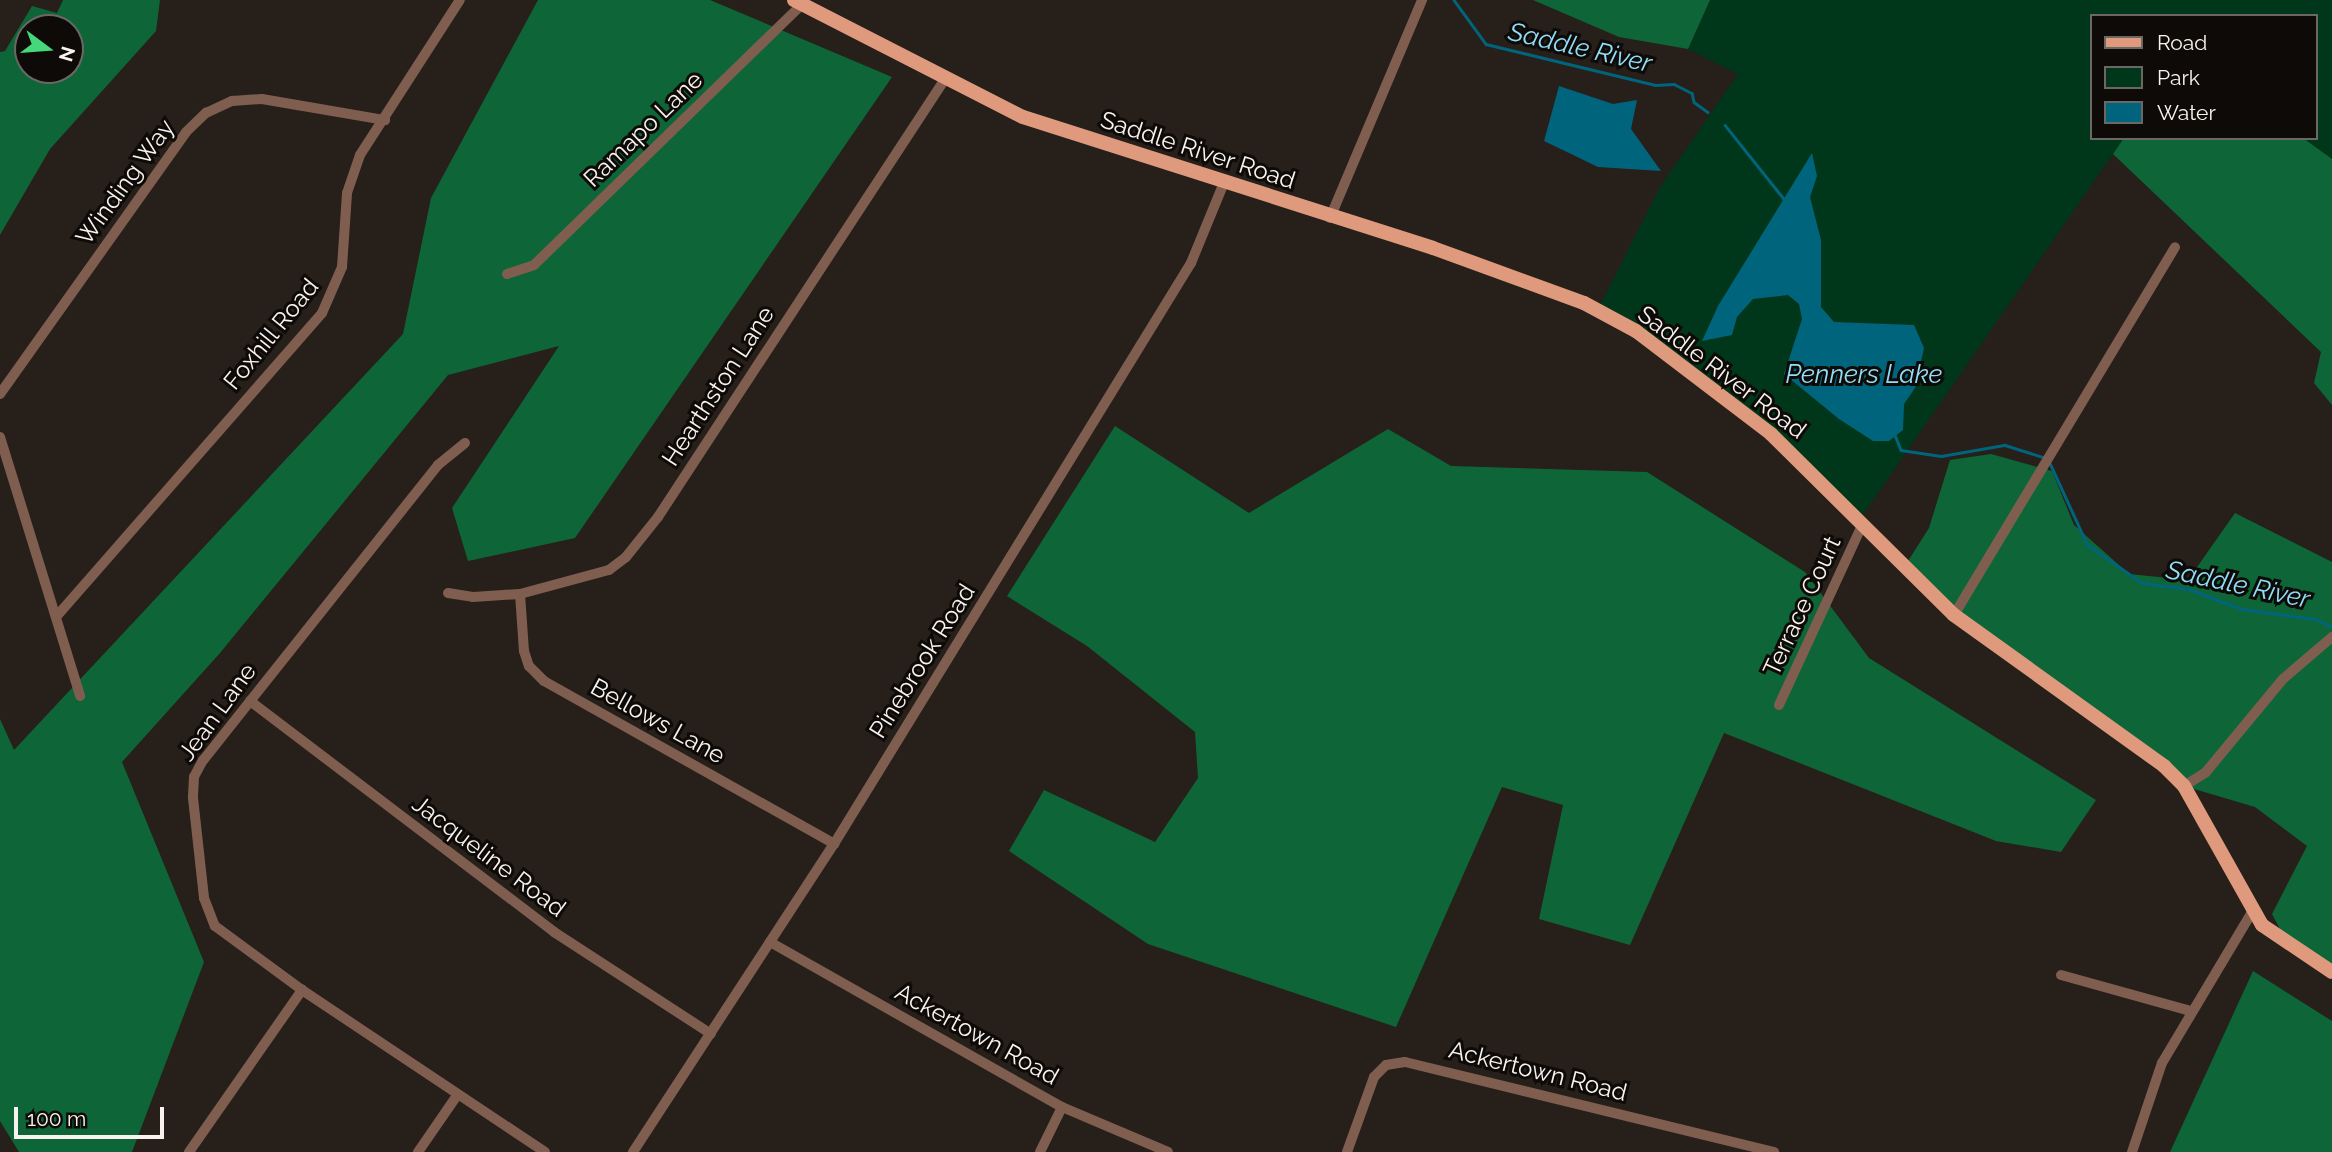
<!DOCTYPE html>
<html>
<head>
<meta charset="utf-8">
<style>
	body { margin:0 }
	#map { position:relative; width:2332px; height:1152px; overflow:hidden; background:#271f19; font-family:Raleway,sans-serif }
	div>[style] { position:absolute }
	.green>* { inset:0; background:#003619 }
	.forest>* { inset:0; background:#0e6638 }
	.water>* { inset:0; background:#00647d }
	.stream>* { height:2.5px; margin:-1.25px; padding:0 1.25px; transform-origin:1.25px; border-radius:1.25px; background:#00647d }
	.minor>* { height:10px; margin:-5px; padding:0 5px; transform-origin:5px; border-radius:5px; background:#7f5e50 }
	.major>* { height:14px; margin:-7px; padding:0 7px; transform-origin:7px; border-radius:7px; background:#df9a7e }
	span { translate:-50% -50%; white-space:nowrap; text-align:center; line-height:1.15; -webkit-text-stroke:6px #0d0a07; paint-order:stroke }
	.street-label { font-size:24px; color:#f9f3ef }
	.water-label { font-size:26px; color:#91ddf7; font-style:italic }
	.legend { position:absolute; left:2090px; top:14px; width:228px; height:126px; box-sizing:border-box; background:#0d0a07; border:2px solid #6b6764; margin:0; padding:9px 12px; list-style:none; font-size:21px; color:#f9f3ef }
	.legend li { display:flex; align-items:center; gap:14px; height:35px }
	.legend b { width:35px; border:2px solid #6b6764 }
	.north { position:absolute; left:14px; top:14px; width:70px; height:70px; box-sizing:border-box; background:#0d0a07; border:2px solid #6b6764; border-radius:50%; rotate:106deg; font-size:19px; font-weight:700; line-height:28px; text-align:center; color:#f9f3ef }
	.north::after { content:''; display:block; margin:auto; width:24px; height:32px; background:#45d77a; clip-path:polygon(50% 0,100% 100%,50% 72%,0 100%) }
	.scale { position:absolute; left:14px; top:1107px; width:150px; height:32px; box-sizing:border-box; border:4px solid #f9f3ef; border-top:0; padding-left:9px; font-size:21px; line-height:24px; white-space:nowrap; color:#f9f3ef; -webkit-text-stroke:5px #0d0a07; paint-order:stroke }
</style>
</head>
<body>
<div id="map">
	<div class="green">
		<div style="clip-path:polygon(1710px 0,2332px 0,2332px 159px,2303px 138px,2316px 138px,2316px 16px,2092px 16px,2092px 138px,2124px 138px,1862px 516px,1802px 455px,1722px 387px,1599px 307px,1660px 187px,1738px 74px,1688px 49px)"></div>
	</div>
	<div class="forest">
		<div style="clip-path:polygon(evenodd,63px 0,160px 0,156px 31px,50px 149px,0 235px,0 52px,5px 51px,32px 6px,57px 13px,63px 0,28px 28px,70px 28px,70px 70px,28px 70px,28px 28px)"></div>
		<div style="clip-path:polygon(538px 0,710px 0,892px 77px,575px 538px,468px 561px,452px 508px,559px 346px,448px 375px,220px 653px,122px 762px,204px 962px,132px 1152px,19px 1152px,0 1121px,0 719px,14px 750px,403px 334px,431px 198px)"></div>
		<div style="clip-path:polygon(1533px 0,1710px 0,1688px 49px,1619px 37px)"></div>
		<div style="clip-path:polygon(2124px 138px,2303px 138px,2332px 159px,2332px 405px,2314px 383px,2321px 352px,2113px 154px)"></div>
		<div style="clip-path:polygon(1115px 426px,1249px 513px,1388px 429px,1451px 466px,1647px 472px,1805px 572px,1869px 658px,2096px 800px,2061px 852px,1996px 841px,1724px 733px,1630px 945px,1539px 919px,1563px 805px,1502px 787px,1396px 1027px,1148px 944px,1009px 851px,1044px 790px,1155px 842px,1198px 778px,1195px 732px,1087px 646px,1007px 596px)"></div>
		<div style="clip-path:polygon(1991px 454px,2052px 471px,2074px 525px,2129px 574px,2188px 580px,2235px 513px,2332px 562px,2332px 972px,2290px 948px,2272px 914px,2307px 846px,2255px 807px,2184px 786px,1903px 569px,1929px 528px,1950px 460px)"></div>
		<div style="clip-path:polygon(2253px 971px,2332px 1021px,2332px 1152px,2170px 1152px)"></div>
	</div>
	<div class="water">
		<div style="clip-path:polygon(1559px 86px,1613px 104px,1637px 100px,1631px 129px,1661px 171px,1598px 167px,1544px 141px)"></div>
		<div style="clip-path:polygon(1812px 153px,1817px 176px,1810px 197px,1821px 240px,1821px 307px,1834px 322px,1914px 325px,1924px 348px,1915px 388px,1904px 404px,1903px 430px,1889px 441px,1873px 441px,1839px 419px,1784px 374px,1802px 319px,1799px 304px,1788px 295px,1753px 299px,1737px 317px,1732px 335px,1702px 341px,1718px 306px)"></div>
	</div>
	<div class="stream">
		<div style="left:1454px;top:0;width:54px;rotate:54deg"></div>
		<div style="left:1486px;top:44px;width:174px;rotate:13.6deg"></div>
		<div style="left:1655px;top:85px;width:19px;rotate:-3deg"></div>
		<div style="left:1674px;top:84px;width:20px;rotate:27deg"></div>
		<div style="left:1692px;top:93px;width:9px;rotate:77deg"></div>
		<div style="left:1694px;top:102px;width:17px;rotate:36deg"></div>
		<div style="left:1725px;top:125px;width:95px;rotate:51.4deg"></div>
		<div style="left:1895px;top:435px;width:16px;rotate:68deg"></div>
		<div style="left:1901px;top:450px;width:40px;rotate:8.5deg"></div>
		<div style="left:1941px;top:456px;width:65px;rotate:-9.8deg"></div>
		<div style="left:2005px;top:445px;width:43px;rotate:17.6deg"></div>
		<div style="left:2050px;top:463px;width:89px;rotate:65.4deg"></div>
		<div style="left:2087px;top:544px;width:67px;rotate:35.3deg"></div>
		<div style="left:2142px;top:583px;width:47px;rotate:7.3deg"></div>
		<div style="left:2189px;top:589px;width:57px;rotate:20.7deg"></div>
		<div style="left:2242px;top:609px;width:75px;rotate:7.7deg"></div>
		<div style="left:2316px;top:619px;width:18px;rotate:27deg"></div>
	</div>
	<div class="minor">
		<div style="left:1330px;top:218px;width:237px;rotate:-67.1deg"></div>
		<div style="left:507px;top:274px;width:28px;rotate:-18deg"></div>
		<div style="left:534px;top:265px;width:374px;rotate:-44.2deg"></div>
		<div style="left:0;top:394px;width:321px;rotate:-54.6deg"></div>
		<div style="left:186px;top:132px;width:28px;rotate:-44deg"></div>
		<div style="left:206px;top:113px;width:29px;rotate:-25deg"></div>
		<div style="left:232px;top:101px;width:30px;rotate:-4deg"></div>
		<div style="left:262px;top:99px;width:125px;rotate:9.7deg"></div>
		<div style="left:0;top:437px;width:271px;rotate:72.8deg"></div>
		<div style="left:465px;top:443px;width:35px;rotate:141deg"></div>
		<div style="left:438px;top:465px;width:377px;rotate:128.5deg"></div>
		<div style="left:203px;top:760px;width:19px;rotate:118deg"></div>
		<div style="left:194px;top:777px;width:21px;rotate:93deg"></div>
		<div style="left:193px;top:798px;width:101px;rotate:83.7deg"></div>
		<div style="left:204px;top:898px;width:30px;rotate:69deg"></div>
		<div style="left:215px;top:926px;width:108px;rotate:36.3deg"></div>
		<div style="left:302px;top:990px;width:292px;rotate:33.7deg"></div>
		<div style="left:448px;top:593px;width:25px;rotate:9deg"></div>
		<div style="left:473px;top:597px;width:47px;rotate:-3.7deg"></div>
		<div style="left:520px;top:594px;width:92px;rotate:-15.1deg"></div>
		<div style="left:609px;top:570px;width:21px;rotate:-37deg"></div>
		<div style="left:626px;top:557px;width:51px;rotate:-51.3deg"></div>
		<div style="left:658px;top:517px;width:524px;rotate:-56.77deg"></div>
		<div style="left:520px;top:594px;width:57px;rotate:86deg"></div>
		<div style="left:524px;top:651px;width:16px;rotate:72deg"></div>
		<div style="left:529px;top:666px;width:21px;rotate:45deg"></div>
		<div style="left:544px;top:681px;width:333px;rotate:29.3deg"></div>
		<div style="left:1954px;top:615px;width:429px;rotate:-59deg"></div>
		<div style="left:56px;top:617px;width:404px;rotate:-48.8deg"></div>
		<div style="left:322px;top:313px;width:50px;rotate:-66.5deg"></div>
		<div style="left:342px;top:267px;width:74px;rotate:-86.1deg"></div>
		<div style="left:347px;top:193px;width:40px;rotate:-71.1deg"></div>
		<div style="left:360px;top:155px;width:184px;rotate:-57.2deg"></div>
		<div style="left:250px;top:701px;width:382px;rotate:37.2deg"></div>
		<div style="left:554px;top:932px;width:187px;rotate:33deg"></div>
		<div style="left:1779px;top:705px;width:198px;rotate:-65.2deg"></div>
		<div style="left:2184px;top:786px;width:26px;rotate:-32deg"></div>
		<div style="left:2206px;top:772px;width:121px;rotate:-50.4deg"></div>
		<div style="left:2283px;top:679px;width:65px;rotate:-40.6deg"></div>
		<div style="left:770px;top:942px;width:335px;rotate:29.5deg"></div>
		<div style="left:1062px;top:1107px;width:115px;rotate:23deg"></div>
		<div style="left:2061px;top:975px;width:135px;rotate:15.5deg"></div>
		<div style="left:189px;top:1152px;width:198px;rotate:-55.1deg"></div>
		<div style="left:418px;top:1152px;width:70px;rotate:-55.4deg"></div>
		<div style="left:633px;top:1152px;width:368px;rotate:-56.9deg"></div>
		<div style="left:834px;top:844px;width:682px;rotate:-58.43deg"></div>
		<div style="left:1191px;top:263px;width:90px;rotate:-67.7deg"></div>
		<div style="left:1040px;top:1152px;width:50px;rotate:-63.9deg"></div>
		<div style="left:1347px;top:1152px;width:80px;rotate:-70.2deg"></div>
		<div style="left:1374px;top:1077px;width:17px;rotate:-45deg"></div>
		<div style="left:1386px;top:1065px;width:19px;rotate:-9deg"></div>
		<div style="left:1405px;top:1062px;width:380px;rotate:13.7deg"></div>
		<div style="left:2132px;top:1152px;width:94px;rotate:-71.4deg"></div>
		<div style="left:2162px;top:1063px;width:176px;rotate:-59.2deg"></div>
	</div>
	<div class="major">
		<div style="left:794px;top:0;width:257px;rotate:27.1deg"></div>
		<div style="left:1023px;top:117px;width:430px;rotate:17.7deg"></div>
		<div style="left:1433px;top:248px;width:161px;rotate:20deg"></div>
		<div style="left:1584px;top:303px;width:59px;rotate:28.3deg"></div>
		<div style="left:1636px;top:331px;width:170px;rotate:37.3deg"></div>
		<div style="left:1771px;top:434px;width:257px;rotate:44.7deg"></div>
		<div style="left:1954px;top:615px;width:259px;rotate:35.7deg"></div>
		<div style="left:2164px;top:766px;width:28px;rotate:45deg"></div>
		<div style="left:2184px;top:786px;width:159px;rotate:60.7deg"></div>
		<div style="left:2262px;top:925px;width:84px;rotate:33.9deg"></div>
	</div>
	<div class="street-label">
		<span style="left:643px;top:129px;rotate:-44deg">Ramapo Lane</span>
		<span style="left:1198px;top:150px;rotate:18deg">Saddle River Road</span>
		<span style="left:125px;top:182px;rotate:-54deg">Winding Way</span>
		<span style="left:271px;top:334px;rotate:-51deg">Foxhill Road</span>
		<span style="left:1722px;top:372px;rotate:37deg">Saddle River Road</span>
		<span style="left:718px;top:386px;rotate:-57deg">Hearthston Lane</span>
		<span style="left:1802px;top:606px;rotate:-65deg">Terrace Court</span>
		<span style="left:922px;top:661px;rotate:-58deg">Pinebrook Road</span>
		<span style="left:217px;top:712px;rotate:-54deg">Jean Lane</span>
		<span style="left:658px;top:721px;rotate:29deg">Bellows Lane</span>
		<span style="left:489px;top:856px;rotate:37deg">Jacqueline Road</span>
		<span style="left:977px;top:1034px;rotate:29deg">Ackertown Road</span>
		<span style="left:1538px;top:1071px;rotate:14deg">Ackertown Road</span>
	</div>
	<div class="water-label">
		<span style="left:1580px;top:48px;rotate:13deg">Saddle River</span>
		<span style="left:1864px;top:375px">Penners Lake</span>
		<span style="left:2238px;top:585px;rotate:12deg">Saddle River</span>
	</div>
	<ul class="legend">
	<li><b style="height:9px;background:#df9a7e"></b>Road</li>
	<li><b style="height:19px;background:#003619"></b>Park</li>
	<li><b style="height:19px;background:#00647d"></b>Water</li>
	</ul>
	<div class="north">N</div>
	<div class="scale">100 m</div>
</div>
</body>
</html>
